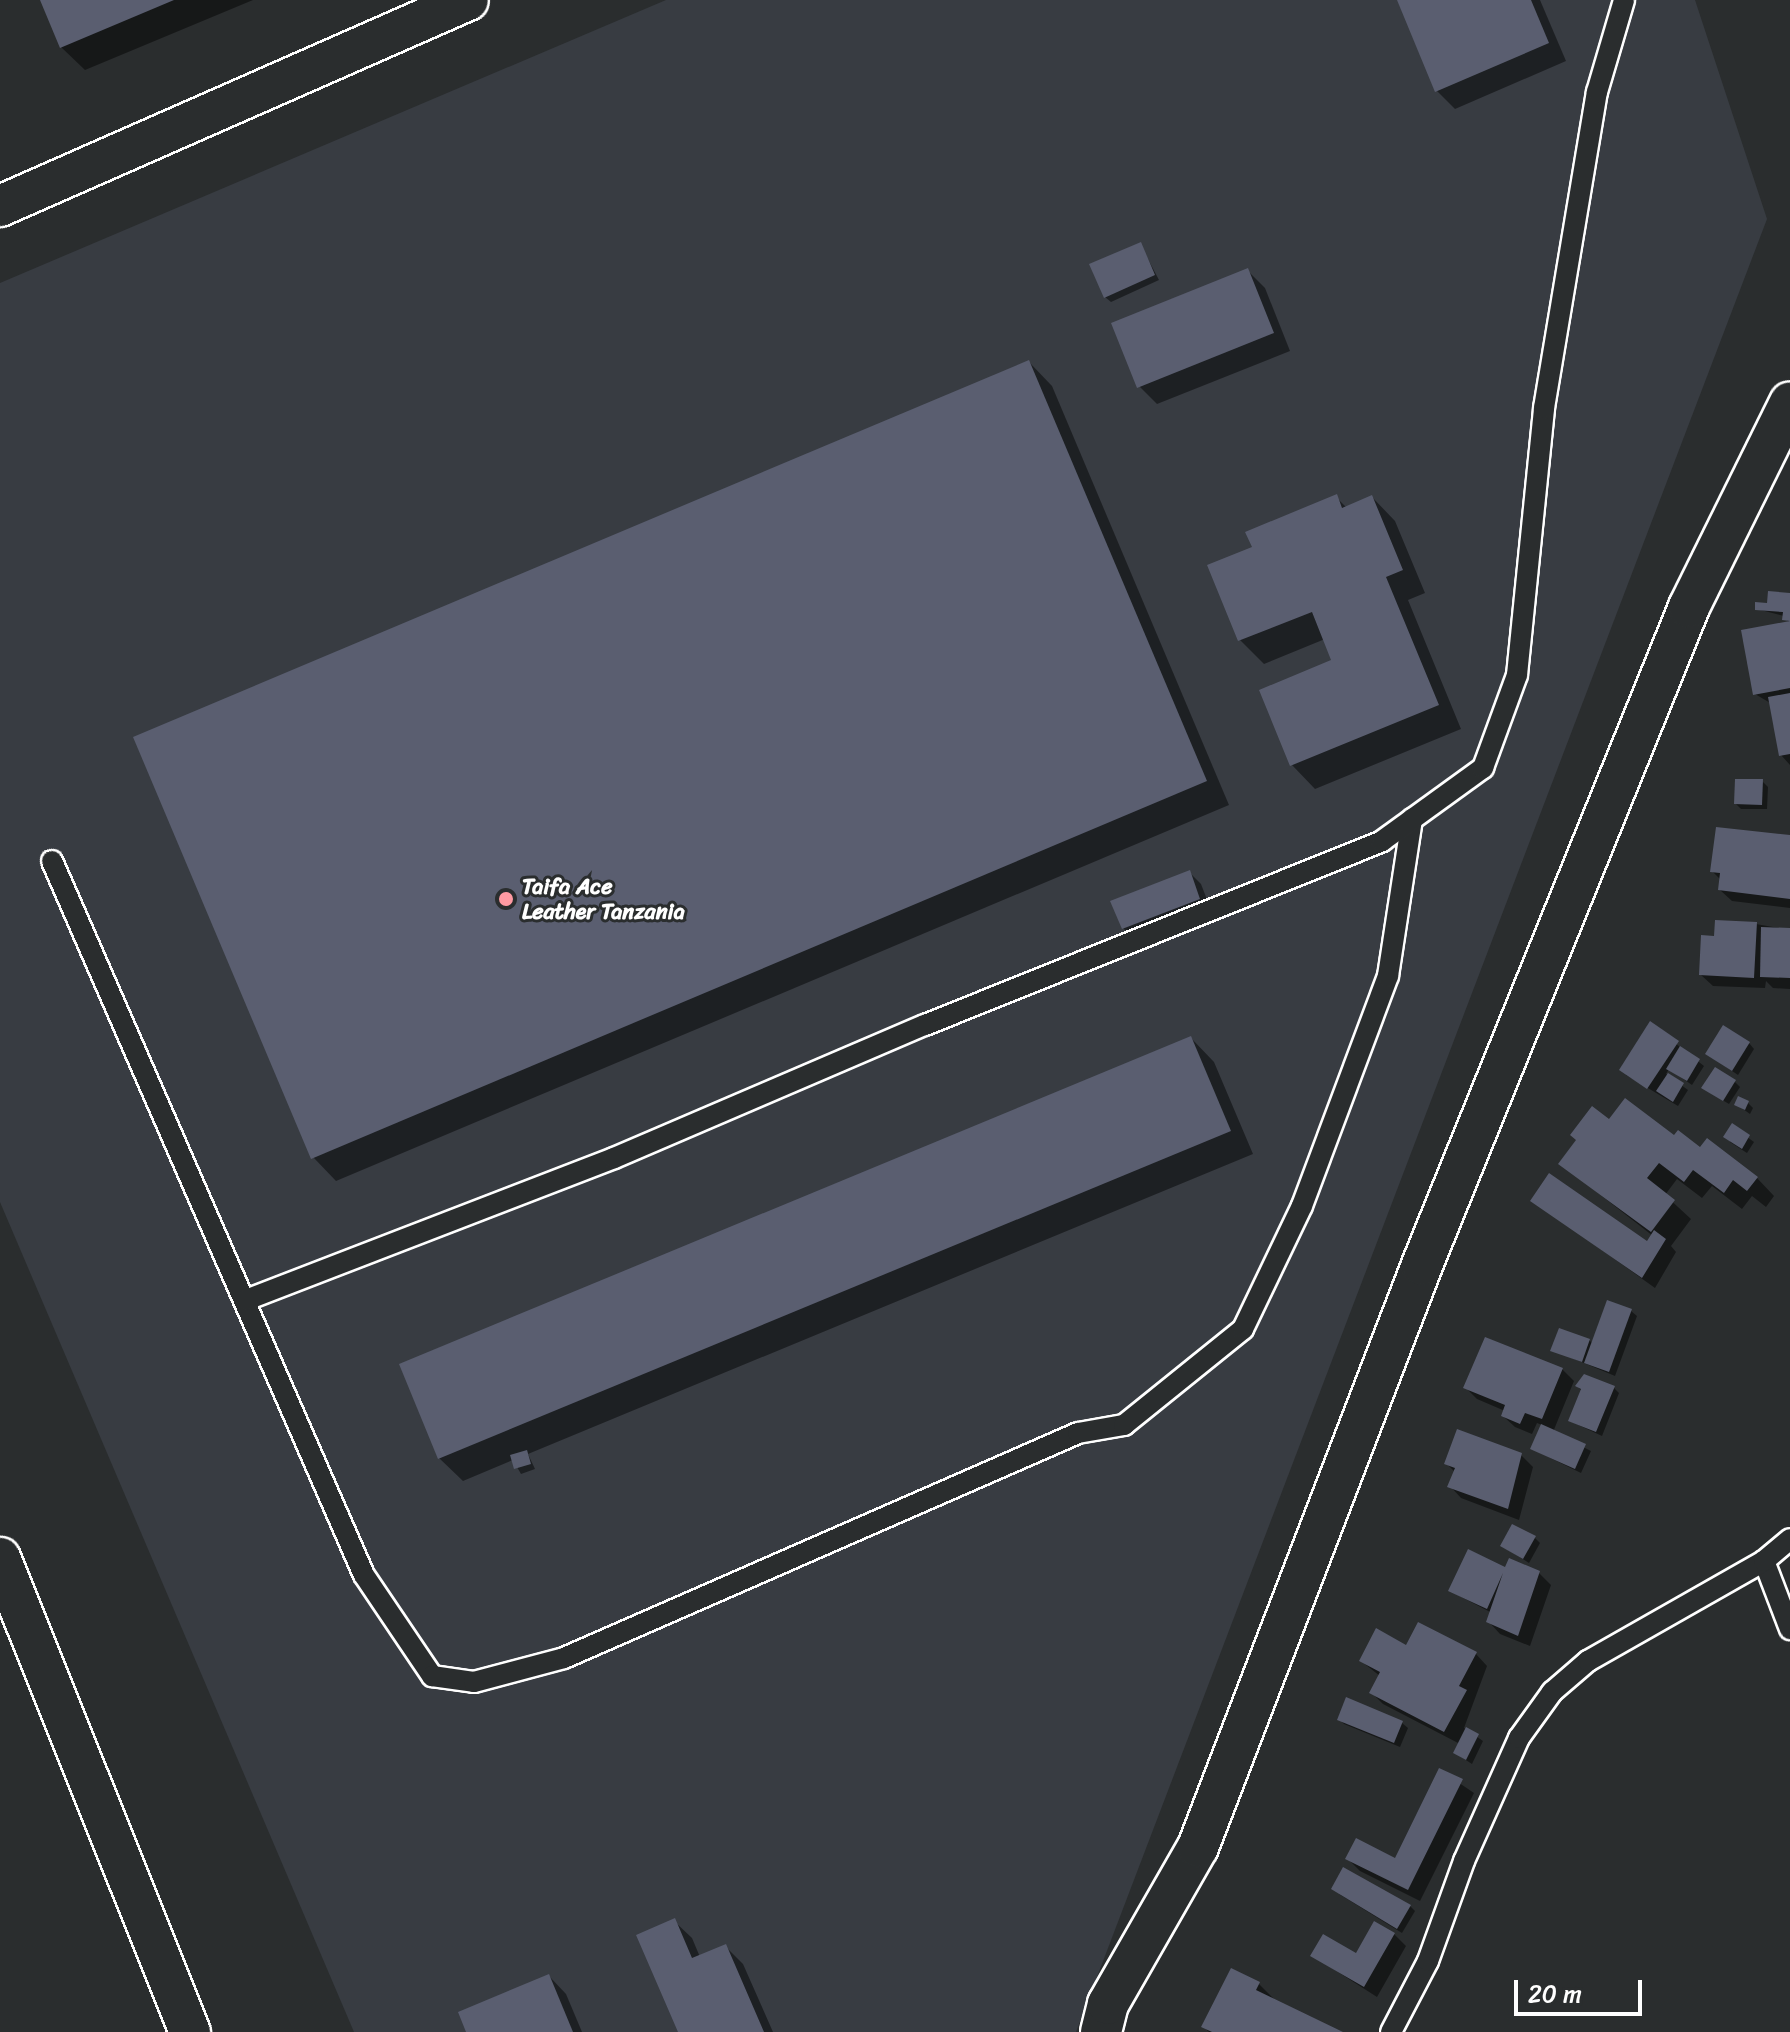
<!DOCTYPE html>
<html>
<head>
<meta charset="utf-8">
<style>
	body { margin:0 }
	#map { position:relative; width:1790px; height:2032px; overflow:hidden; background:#2a2d2e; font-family:Sriracha,sans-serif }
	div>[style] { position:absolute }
	.built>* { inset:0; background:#383c42 }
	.shadow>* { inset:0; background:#0007 }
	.building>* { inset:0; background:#5a5e70 }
	.roads { filter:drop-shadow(2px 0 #fff) drop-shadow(-2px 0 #fff) drop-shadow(0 2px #fff) drop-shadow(0 -2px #fff) }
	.service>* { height:20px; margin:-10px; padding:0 10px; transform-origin:10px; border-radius:10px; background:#2a2d2e }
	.minor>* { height:40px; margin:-20px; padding:0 20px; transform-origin:20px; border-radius:20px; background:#2a2d2e }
	.dots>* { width:22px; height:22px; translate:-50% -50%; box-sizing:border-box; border:4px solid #2a2d2e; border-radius:50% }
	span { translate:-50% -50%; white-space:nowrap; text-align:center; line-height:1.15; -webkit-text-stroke:6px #2a2d2e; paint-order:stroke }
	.poi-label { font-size:22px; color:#fff; font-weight:700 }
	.left { translate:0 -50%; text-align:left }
	.scale { position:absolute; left:1514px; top:1980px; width:128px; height:36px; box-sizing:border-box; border:4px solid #fff; border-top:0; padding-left:10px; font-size:24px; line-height:28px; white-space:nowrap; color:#fff; -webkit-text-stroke:6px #2a2d2e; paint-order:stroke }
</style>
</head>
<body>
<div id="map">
	<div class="built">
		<div style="clip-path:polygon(666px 0,1695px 0,1767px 219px,1076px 2032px,354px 2032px,0 1202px,0 283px)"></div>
	</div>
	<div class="shadow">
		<div style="clip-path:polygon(42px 0,253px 0,85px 70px,61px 47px)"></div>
		<div style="clip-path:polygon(1399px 0,1540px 0,1566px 61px,1455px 109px,1437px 91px)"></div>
		<div style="clip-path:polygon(1140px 244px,1159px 280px,1111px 302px,1105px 297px)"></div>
		<div style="clip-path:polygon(1247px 270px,1265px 288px,1290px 351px,1157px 404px,1139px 386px)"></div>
		<div style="clip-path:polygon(1029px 362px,1052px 386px,1229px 805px,336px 1181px,313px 1157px)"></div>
		<div style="clip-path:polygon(1336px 497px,1347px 508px,1372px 497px,1395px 521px,1425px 593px,1408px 600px,1461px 729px,1315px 789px,1292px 765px,1262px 691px,1334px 661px,1325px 639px,1264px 664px,1240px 640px,1210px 566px,1254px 548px)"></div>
		<div style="clip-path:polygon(1790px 595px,1790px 765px,1781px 755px,1772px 704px,1755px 694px,1789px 623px,1784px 616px,1757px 609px)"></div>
		<div style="clip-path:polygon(1762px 781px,1768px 787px,1767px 809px,1741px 809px,1736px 804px)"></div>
		<div style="clip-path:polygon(1790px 837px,1790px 908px,1732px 901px,1720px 890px,1721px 880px,1712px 871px)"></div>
		<div style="clip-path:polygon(1189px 872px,1201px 884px,1211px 910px,1135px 940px,1123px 928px)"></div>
		<div style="clip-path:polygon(1756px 924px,1790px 930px,1790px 989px,1773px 988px,1766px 981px,1765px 988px,1713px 986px,1701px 975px,1716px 938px)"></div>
		<div style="clip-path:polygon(1651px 1024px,1704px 1066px,1692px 1085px,1669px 1069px,1666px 1074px,1688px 1090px,1678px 1106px,1626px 1075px)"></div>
		<div style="clip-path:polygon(1191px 1038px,1214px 1062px,1253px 1154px,528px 1454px,535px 1469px,521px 1474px,513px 1460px,463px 1481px,439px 1458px)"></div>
		<div style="clip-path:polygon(1749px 1043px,1754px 1049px,1738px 1075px,1707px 1054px)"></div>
		<div style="clip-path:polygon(1735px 1082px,1740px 1087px,1729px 1104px,1709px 1092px)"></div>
		<div style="clip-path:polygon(1748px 1103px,1753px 1108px,1750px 1114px,1736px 1104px)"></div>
		<div style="clip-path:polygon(1610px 1122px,1701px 1150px,1757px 1178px,1774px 1196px,1766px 1207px,1752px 1196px,1742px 1209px,1712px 1186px,1702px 1198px,1677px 1179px,1665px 1195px,1691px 1219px,1671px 1246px,1676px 1252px,1655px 1288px,1532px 1200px,1648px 1244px,1653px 1236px,1561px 1164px)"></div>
		<div style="clip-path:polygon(1732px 1126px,1754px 1142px,1747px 1153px,1730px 1142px)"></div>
		<div style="clip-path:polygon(1631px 1311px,1637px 1316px,1615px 1376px,1553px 1350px,1589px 1340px,1593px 1344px)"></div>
		<div style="clip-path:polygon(1562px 1369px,1574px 1381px,1553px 1432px,1591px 1451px,1581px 1473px,1532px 1449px,1542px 1425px,1537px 1423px,1532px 1434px,1515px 1427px,1503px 1416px,1505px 1411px,1477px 1399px,1466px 1388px)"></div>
		<div style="clip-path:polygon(1577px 1386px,1614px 1388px,1619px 1393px,1602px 1436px,1570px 1421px,1582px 1391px)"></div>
		<div style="clip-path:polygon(1521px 1455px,1533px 1467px,1519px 1520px,1461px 1498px,1450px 1486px,1455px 1472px,1446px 1463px)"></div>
		<div style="clip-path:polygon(1535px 1538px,1540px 1543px,1529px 1563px,1502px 1546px)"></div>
		<div style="clip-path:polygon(1504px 1568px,1539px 1573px,1551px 1585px,1530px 1646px,1500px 1634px,1489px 1622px,1492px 1613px,1450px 1591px)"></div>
		<div style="clip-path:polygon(1407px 1647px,1476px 1654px,1487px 1666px,1464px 1728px,1483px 1741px,1472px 1764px,1455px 1753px,1460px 1744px,1383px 1704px,1371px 1692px,1380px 1676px,1361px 1661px)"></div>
		<div style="clip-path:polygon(1347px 1700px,1402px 1723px,1408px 1728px,1400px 1747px,1344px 1724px,1339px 1719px)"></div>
		<div style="clip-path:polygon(1440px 1770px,1474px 1793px,1420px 1901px,1360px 1871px,1348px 1859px,1396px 1860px)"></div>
		<div style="clip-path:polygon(1339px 1894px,1410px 1906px,1415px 1911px,1402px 1933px)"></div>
		<div style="clip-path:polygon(674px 1921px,692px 1938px,700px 1957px,725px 1946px,743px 1964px,773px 2032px,680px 2032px)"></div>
		<div style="clip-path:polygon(1394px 1934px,1406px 1946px,1377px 1997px,1313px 1956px,1357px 1956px)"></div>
		<div style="clip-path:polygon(549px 1976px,566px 1994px,582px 2032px,468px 2032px)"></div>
		<div style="clip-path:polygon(1259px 1984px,1277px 2002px,1339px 2032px,1209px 2032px,1204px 2027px)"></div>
	</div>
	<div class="building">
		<div style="clip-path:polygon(40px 0,174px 0,60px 48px)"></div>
		<div style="clip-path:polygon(1397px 0,1531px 0,1549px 43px,1435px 92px)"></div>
		<div style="clip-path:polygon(1141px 242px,1155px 275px,1104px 298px,1089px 264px)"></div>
		<div style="clip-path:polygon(1248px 268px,1274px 333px,1137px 388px,1111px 323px)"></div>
		<div style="clip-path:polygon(1029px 360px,1207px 781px,311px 1159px,133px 737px)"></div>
		<div style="clip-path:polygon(1337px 494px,1342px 508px,1372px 495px,1403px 570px,1386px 577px,1439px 705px,1290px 766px,1259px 690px,1331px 660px,1312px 612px,1238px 641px,1207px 565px,1252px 547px,1245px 532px)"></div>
		<div style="clip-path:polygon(1768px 591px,1790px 593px,1790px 621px,1782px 620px,1783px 612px,1755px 610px,1755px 602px,1767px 603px)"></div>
		<div style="clip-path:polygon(1790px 621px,1790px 688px,1753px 695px,1741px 630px)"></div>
		<div style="clip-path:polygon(1790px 693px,1790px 754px,1779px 756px,1768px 697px)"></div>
		<div style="clip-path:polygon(1735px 779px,1763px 779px,1762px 805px,1734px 804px)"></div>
		<div style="clip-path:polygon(1716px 827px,1790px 835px,1790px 899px,1718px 890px,1720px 873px,1710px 872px)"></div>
		<div style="clip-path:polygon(1190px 870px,1200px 899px,1122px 929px,1110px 901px)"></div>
		<div style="clip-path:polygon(1715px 920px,1757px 922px,1754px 978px,1699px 975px,1701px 935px,1714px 936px)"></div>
		<div style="clip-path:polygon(1761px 927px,1790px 928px,1790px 978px,1760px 977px)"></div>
		<div style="clip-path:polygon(1650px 1021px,1679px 1041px,1647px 1089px,1619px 1070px)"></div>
		<div style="clip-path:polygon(1723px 1025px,1750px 1042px,1732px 1071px,1705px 1054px)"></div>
		<div style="clip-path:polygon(1191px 1036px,1231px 1131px,438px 1459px,399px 1364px)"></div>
		<div style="clip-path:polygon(1680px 1046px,1700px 1059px,1687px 1081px,1666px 1069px)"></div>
		<div style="clip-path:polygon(1715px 1067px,1736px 1080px,1723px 1101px,1701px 1088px)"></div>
		<div style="clip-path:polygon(1668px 1073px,1684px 1083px,1673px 1102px,1656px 1091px)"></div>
		<div style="clip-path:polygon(1738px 1096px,1749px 1101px,1745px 1110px,1734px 1105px)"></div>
		<div style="clip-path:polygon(1625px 1098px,1674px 1135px,1678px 1130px,1700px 1147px,1707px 1138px,1758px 1177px,1747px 1191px,1733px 1180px,1724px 1193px,1693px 1170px,1684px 1182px,1659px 1163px,1647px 1178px,1675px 1200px,1651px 1232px,1558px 1164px,1576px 1140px,1570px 1135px,1592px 1106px,1609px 1119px)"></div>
		<div style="clip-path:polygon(1732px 1123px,1750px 1135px,1742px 1149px,1723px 1137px)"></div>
		<div style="clip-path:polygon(1549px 1173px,1647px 1241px,1654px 1230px,1666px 1239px,1642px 1278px,1530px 1201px)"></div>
		<div style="clip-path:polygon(1607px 1300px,1632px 1309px,1609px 1372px,1584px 1363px)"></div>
		<div style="clip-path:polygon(1559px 1328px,1590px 1339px,1582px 1362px,1550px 1351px)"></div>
		<div style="clip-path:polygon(1485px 1337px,1563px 1368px,1542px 1419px,1525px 1413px,1520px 1424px,1501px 1416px,1505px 1405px,1463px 1388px)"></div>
		<div style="clip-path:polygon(1584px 1374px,1615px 1386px,1596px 1432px,1568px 1421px,1581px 1389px,1575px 1386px)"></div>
		<div style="clip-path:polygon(1541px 1424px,1586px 1444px,1575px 1469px,1530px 1449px)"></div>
		<div style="clip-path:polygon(1457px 1429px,1522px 1453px,1508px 1509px,1447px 1487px,1455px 1468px,1444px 1464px)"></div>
		<div style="clip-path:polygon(527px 1450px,531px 1464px,514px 1469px,510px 1455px)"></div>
		<div style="clip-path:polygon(1512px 1524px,1536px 1536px,1523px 1559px,1500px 1546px)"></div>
		<div style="clip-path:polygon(1468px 1549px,1505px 1567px,1509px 1558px,1540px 1571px,1518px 1636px,1486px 1622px,1503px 1573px,1487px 1609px,1448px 1591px)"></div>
		<div style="clip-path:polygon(1418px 1622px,1477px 1652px,1459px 1686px,1467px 1690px,1444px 1732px,1369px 1693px,1380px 1672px,1359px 1661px,1376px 1628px,1406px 1645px)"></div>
		<div style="clip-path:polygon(1346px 1697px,1403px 1721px,1394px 1743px,1337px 1720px)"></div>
		<div style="clip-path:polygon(1466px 1727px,1479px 1734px,1466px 1760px,1453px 1753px)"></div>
		<div style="clip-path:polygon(1439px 1768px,1463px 1779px,1408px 1890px,1345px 1859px,1356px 1838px,1395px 1858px)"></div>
		<div style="clip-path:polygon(1343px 1867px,1411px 1905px,1397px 1929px,1331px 1889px)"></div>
		<div style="clip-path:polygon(675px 1918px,692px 1958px,726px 1944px,764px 2032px,678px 2032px,636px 1935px)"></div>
		<div style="clip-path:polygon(1374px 1921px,1395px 1933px,1364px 1987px,1310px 1956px,1323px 1934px,1356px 1953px)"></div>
		<div style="clip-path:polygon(1231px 1968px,1260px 1982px,1256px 1990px,1343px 2032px,1212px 2032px,1201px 2027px)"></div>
		<div style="clip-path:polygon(549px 1974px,573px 2032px,466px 2032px,458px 2012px)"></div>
	</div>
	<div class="roads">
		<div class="service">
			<div style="left:52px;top:861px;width:779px;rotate:66.4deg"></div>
			<div style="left:364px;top:1575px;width:122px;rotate:56deg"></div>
			<div style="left:432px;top:1676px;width:42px;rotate:8.1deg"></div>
			<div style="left:474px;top:1682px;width:93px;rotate:-14.9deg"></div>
			<div style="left:564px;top:1658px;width:561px;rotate:-23.64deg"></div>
			<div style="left:1078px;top:1433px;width:47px;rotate:-9.9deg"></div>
			<div style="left:1124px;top:1425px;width:153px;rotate:-38.9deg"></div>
			<div style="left:1243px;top:1329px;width:136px;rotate:-64.4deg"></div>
			<div style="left:1302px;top:1206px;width:246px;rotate:-69.5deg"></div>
			<div style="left:1388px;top:976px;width:159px;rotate:-81.3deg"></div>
			<div style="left:246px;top:1300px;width:394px;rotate:-21.1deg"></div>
			<div style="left:614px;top:1158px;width:338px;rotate:-23.2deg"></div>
			<div style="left:925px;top:1025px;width:493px;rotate:-21.9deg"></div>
			<div style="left:1382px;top:841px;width:125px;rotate:-35.9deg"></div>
			<div style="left:1483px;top:768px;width:99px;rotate:-69.9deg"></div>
			<div style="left:1517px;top:675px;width:268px;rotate:-84.2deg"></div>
			<div style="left:1544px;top:408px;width:320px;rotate:-80.5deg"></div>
			<div style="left:1597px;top:92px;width:96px;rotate:-73.6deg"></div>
			<div style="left:1764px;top:1561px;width:73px;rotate:69.1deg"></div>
			<div style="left:1391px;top:2032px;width:80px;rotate:-62.5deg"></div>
			<div style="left:1428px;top:1961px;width:106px;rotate:-70.2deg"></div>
			<div style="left:1464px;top:1861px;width:135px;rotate:-65.9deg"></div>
			<div style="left:1519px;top:1738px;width:57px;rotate:-54.3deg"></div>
			<div style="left:1552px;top:1692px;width:48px;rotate:-40.7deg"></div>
			<div style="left:1588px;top:1661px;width:202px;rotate:-29.6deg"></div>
			<div style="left:1764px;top:1561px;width:34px;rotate:-40deg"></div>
		</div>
		<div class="minor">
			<div style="left:0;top:206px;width:511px;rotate:-23.76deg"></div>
			<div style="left:0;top:1558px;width:511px;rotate:68.16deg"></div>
			<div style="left:1101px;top:2032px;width:29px;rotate:-76deg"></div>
			<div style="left:1108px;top:2004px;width:181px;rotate:-60.2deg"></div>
			<div style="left:1198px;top:1847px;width:624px;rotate:-68.95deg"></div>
			<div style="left:1422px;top:1265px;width:710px;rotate:-67.91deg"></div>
			<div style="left:1689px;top:607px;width:228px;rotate:-63.7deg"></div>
		</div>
	</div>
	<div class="dots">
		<div style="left:506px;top:899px;background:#ff9aa2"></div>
	</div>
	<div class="poi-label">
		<span class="left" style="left:522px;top:899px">Taifa Ace<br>Leather Tanzania</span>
	</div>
	<div class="scale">20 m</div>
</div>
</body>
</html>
